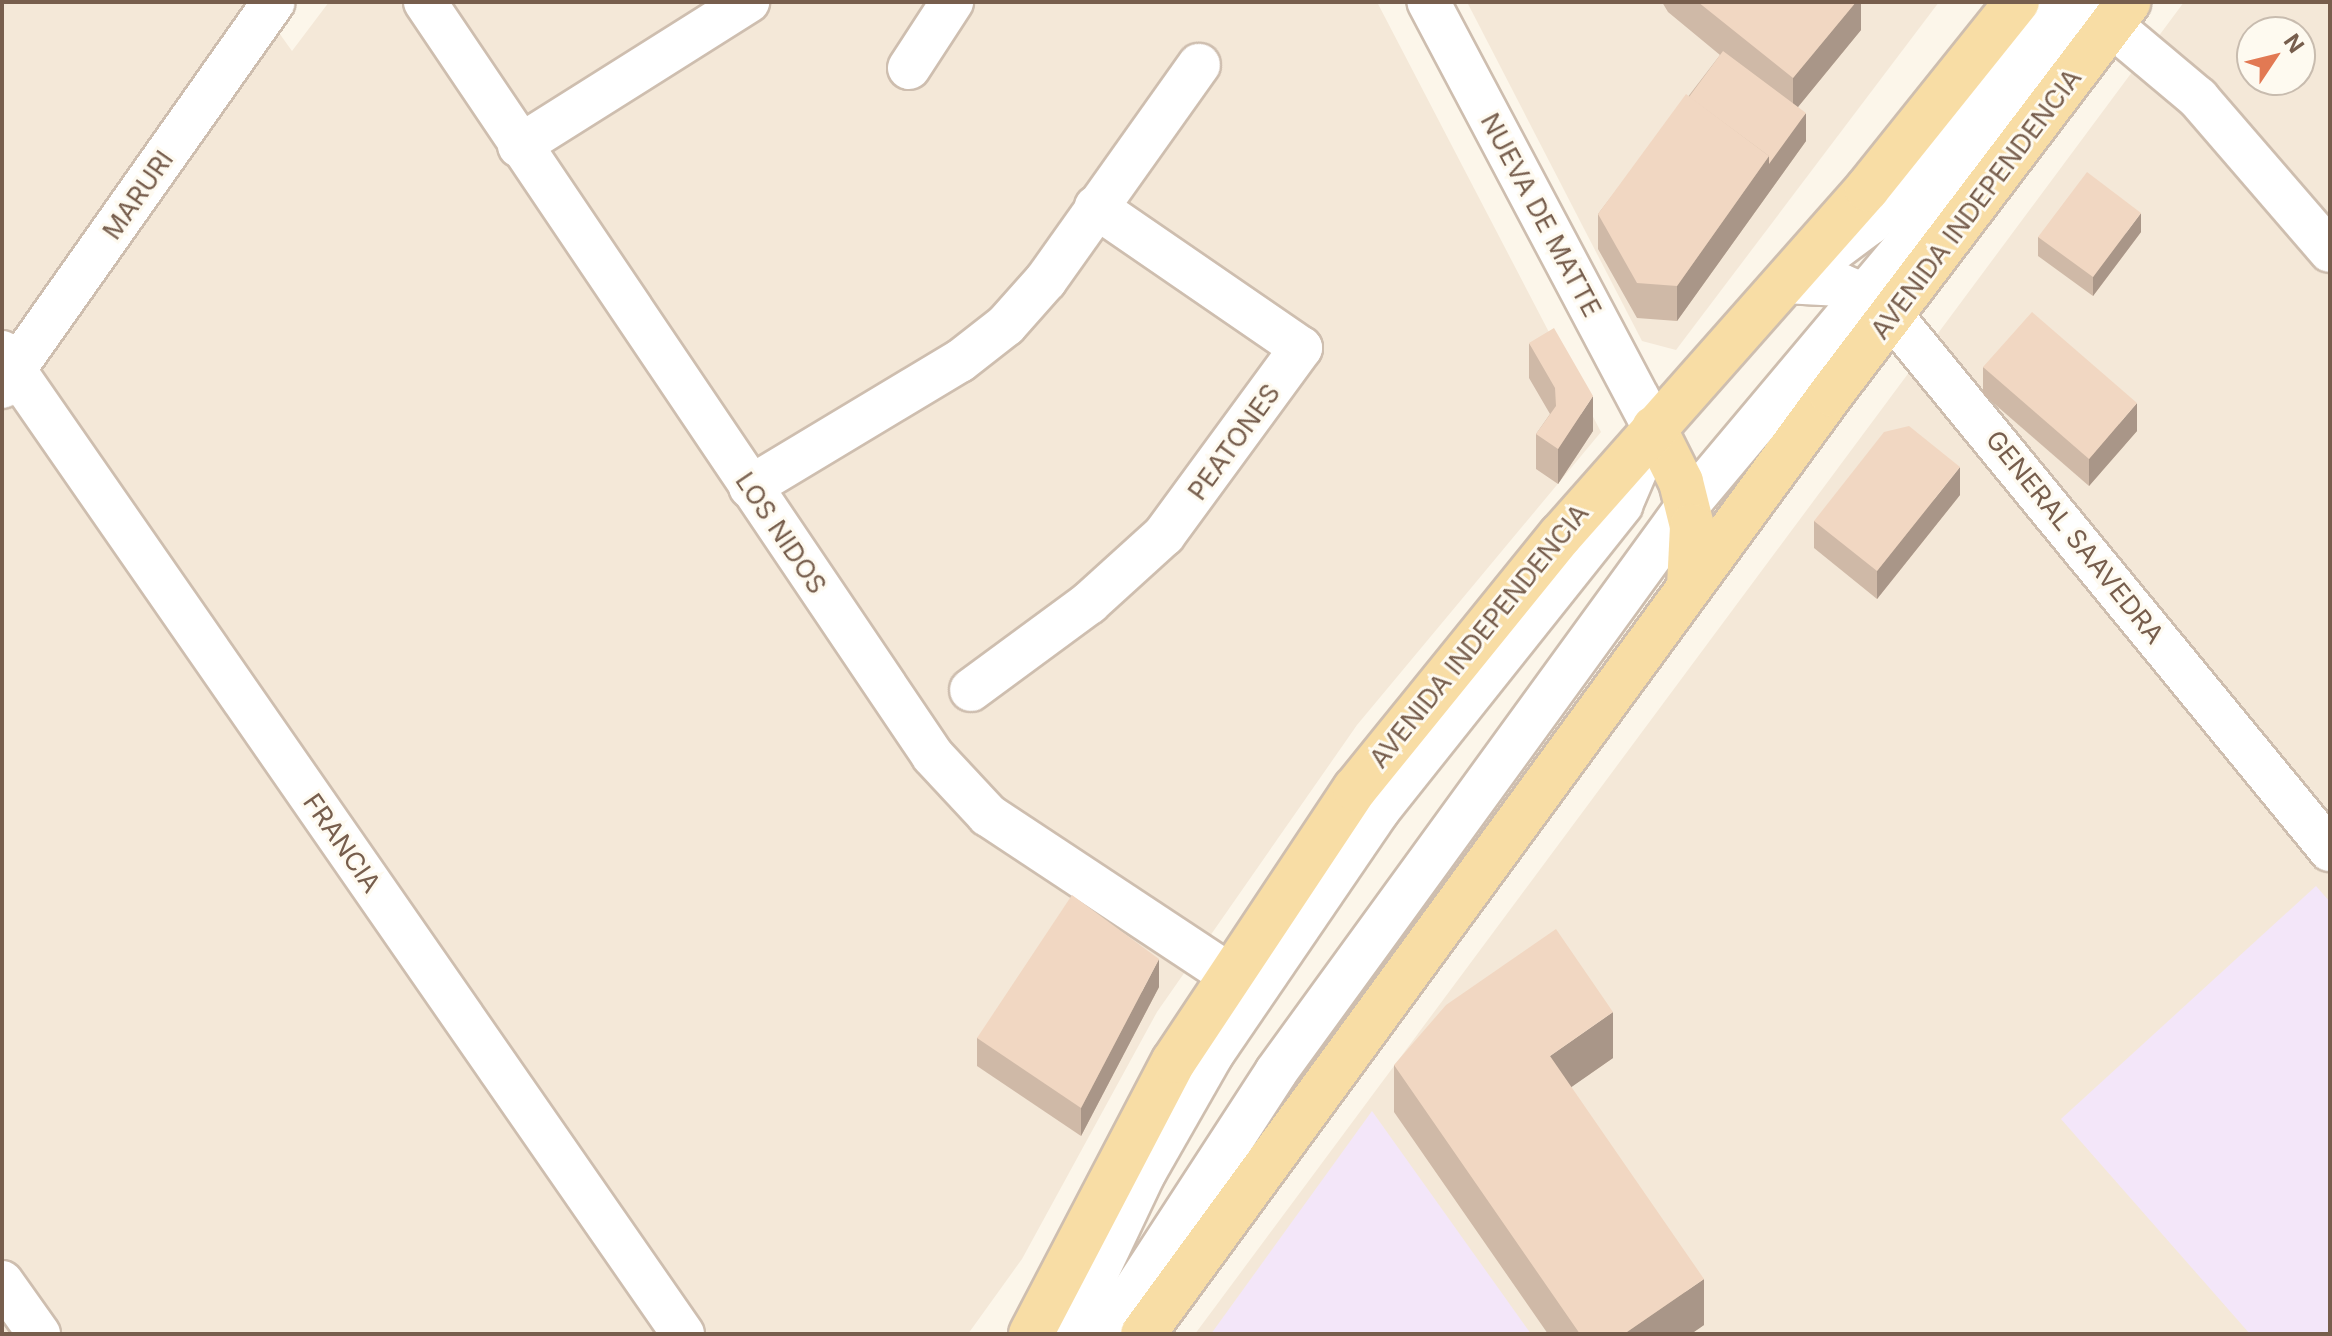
<!DOCTYPE html>
<html>
<head>
<meta charset="utf-8">
<style>
	body { margin:0 }
	#map { position:relative; width:2332px; height:1336px; overflow:hidden; background:#fcf6ea; font-family:Inter,sans-serif }
	div>[style] { position:absolute }
	.residential>* { inset:0; background:#f4e8d8 }
	.education>* { inset:0; background:#f3e6f9 }
	.roads { filter:drop-shadow(2px 0 #cebeaf) drop-shadow(-2px 0 #cebeaf) drop-shadow(0 2px #cebeaf) drop-shadow(0 -2px #cebeaf) }
	.minor>* { height:42px; margin:-21px; padding:0 21px; transform-origin:21px; border-radius:21px; background:#fff }
	.major>* { height:44px; margin:-22px; padding:0 22px; transform-origin:22px; border-radius:22px; background:#f8dda5 }
	.wall>* { inset:0; background:#cfb9a7 }
	.shaded-wall>* { inset:0; background:#a99688 }
	.building>* { inset:0; background:#f1d7c2 }
	span { translate:-50% -50%; white-space:nowrap; text-align:center; line-height:1.15; -webkit-text-stroke:6px #fefaf0; paint-order:stroke }
	.street-label { font-size:26px; color:#775e4d }
	.frame { position:absolute; inset:0; border:4px solid #775e4d; pointer-events:none }
	.north { position:absolute; left:2236px; top:16px; width:80px; height:80px; box-sizing:border-box; background:#fefaf0; border:2px solid #c8bcaf; border-radius:50%; rotate:55deg; font-size:22px; font-weight:700; line-height:32px; text-align:center; color:#775e4d }
	.north::after { content:''; display:block; margin:auto; width:28px; height:36px; background:#e27953; clip-path:polygon(50% 0,100% 100%,50% 72%,0 100%) }
</style>
</head>
<body>
<div id="map">
	<div class="residential">
		<div style="clip-path:polygon(2px 2px,257px 2px,292px 51px,329px 2px,1377px 2px,1601px 432px,1357px 725px,1157px 1012px,1022px 1259px,968px 1334px,2px 1334px)"></div>
		<div style="clip-path:polygon(1467px 2px,1939px 2px,1676px 350px,1642px 341px)"></div>
		<div style="clip-path:polygon(evenodd,2184px 2px,2330px 2px,2330px 1334px,1195px 1334px,2184px 2px,2252px 32px,2300px 32px,2300px 80px,2252px 80px,2252px 32px)"></div>
	</div>
	<div class="education">
		<div style="clip-path:polygon(2316px 886px,2330px 902px,2330px 1334px,2250px 1334px,2061px 1119px)"></div>
		<div style="clip-path:polygon(1372px 1111px,1531px 1334px,1211px 1334px)"></div>
	</div>
	<div class="roads">
		<div class="minor">
			<div style="left:425px;top:2px;width:909px;rotate:56.03deg"></div>
			<div style="left:933px;top:756px;width:81px;rotate:47deg"></div>
			<div style="left:988px;top:815px;width:288px;rotate:33.5deg"></div>
			<div style="left:2111px;top:25px;width:114px;rotate:40deg"></div>
			<div style="left:2198px;top:98px;width:202px;rotate:49.2deg"></div>
			<div style="left:909px;top:68px;width:79px;rotate:-56.9deg"></div>
			<div style="left:519px;top:146px;width:271px;rotate:-32.2deg"></div>
			<div style="left:1810px;top:268px;width:74px;rotate:-36.7deg"></div>
			<div style="left:1869px;top:224px;width:67px;rotate:-46.8deg"></div>
			<div style="left:1915px;top:175px;width:221px;rotate:-51.6deg"></div>
			<div style="left:1785px;top:282px;width:56px;rotate:3.1deg"></div>
			<div style="left:1841px;top:285px;width:26px;rotate:23deg"></div>
			<div style="left:1865px;top:295px;width:34px;rotate:38deg"></div>
			<div style="left:1892px;top:316px;width:691px;rotate:50.64deg"></div>
			<div style="left:2px;top:352px;width:1195px;rotate:55.26deg"></div>
			<div style="left:2px;top:387px;width:471px;rotate:-54.8deg"></div>
			<div style="left:750px;top:487px;width:245px;rotate:-31deg"></div>
			<div style="left:960px;top:361px;width:58px;rotate:-38deg"></div>
			<div style="left:1006px;top:325px;width:60px;rotate:-48.4deg"></div>
			<div style="left:1046px;top:280px;width:264px;rotate:-54.6deg"></div>
			<div style="left:971px;top:690px;width:147px;rotate:-36.4deg"></div>
			<div style="left:1089px;top:603px;width:101px;rotate:-42.2deg"></div>
			<div style="left:1164px;top:535px;width:232px;rotate:-53.8deg"></div>
			<div style="left:1301px;top:348px;width:249px;rotate:-145.5deg"></div>
			<div style="left:2px;top:1282px;width:64px;rotate:54.6deg"></div>
			<div style="left:1068px;top:1334px;width:179px;rotate:-64.6deg"></div>
			<div style="left:1145px;top:1172px;width:137px;rotate:-60.3deg"></div>
			<div style="left:1213px;top:1053px;width:293px;rotate:-55.7deg"></div>
			<div style="left:1378px;top:811px;width:391px;rotate:-51.5deg"></div>
			<div style="left:1621px;top:505px;width:84px;rotate:-66.8deg"></div>
			<div style="left:1654px;top:428px;width:482px;rotate:-117.9deg"></div>
			<div style="left:1106px;top:1334px;width:312px;rotate:-57deg"></div>
			<div style="left:1276px;top:1072px;width:701px;rotate:-54deg"></div>
			<div style="left:1688px;top:505px;width:333px;rotate:-50deg"></div>
			<div style="left:1902px;top:250px;width:312px;rotate:-52.7deg"></div>
		</div>
		<div class="major">
			<div style="left:1654px;top:428px;width:60px;rotate:63.4deg"></div>
			<div style="left:1681px;top:482px;width:45px;rotate:76deg"></div>
			<div style="left:1692px;top:526px;width:61px;rotate:92.8deg"></div>
			<div style="left:1031px;top:1334px;width:308px;rotate:-62.4deg"></div>
			<div style="left:1174px;top:1061px;width:327px;rotate:-56.4deg"></div>
			<div style="left:1355px;top:789px;width:327px;rotate:-51deg"></div>
			<div style="left:1561px;top:535px;width:462px;rotate:-48.5deg"></div>
			<div style="left:1867px;top:189px;width:240px;rotate:-51.3deg"></div>
			<div style="left:1143px;top:1334px;width:1165px;rotate:-53.8deg"></div>
			<div style="left:1831px;top:394px;width:492px;rotate:-52.8deg"></div>
		</div>
	</div>
	<div class="wall">
		<div style="clip-path:polygon(1662px 2px,1861px 2px,1861px 30px,1798px 107px,1806px 141px,1677px 321px,1637px 318px,1598px 249px,1598px 214px,1720px 55px,1668px 12px)"></div>
		<div style="clip-path:polygon(2141px 232px,2093px 296px,2038px 256px,2038px 237px)"></div>
		<div style="clip-path:polygon(1529px 343px,1593px 431px,1558px 484px,1536px 469px,1536px 434px,1550px 414px,1529px 378px)"></div>
		<div style="clip-path:polygon(1983px 367px,2137px 431px,2089px 486px,1983px 394px)"></div>
		<div style="clip-path:polygon(1960px 495px,1877px 599px,1814px 548px,1814px 521px)"></div>
		<div style="clip-path:polygon(1159px 987px,1081px 1136px,977px 1066px,977px 1038px)"></div>
		<div style="clip-path:polygon(1613px 1058px,1571px 1087px,1704px 1325px,1691px 1334px,1548px 1334px,1394px 1112px,1394px 1065px)"></div>
	</div>
	<div class="shaded-wall">
		<div style="clip-path:polygon(1856px 2px,1861px 2px,1861px 30px,1793px 113px,1793px 78px)"></div>
		<div style="clip-path:polygon(1806px 113px,1806px 141px,1677px 321px,1677px 286px,1769px 156px)"></div>
		<div style="clip-path:polygon(2141px 213px,2141px 232px,2093px 296px,2093px 277px)"></div>
		<div style="clip-path:polygon(1593px 396px,1593px 431px,1558px 484px,1558px 449px)"></div>
		<div style="clip-path:polygon(2137px 403px,2137px 431px,2089px 486px,2089px 459px)"></div>
		<div style="clip-path:polygon(1960px 467px,1960px 495px,1877px 599px,1877px 571px)"></div>
		<div style="clip-path:polygon(1159px 959px,1159px 987px,1081px 1136px,1081px 1108px)"></div>
		<div style="clip-path:polygon(1613px 1012px,1613px 1058px,1550px 1102px,1550px 1056px)"></div>
		<div style="clip-path:polygon(1704px 1279px,1704px 1325px,1691px 1334px,1624px 1334px)"></div>
	</div>
	<div class="building">
		<div style="clip-path:polygon(1698px 2px,1856px 2px,1793px 78px)"></div>
		<div style="clip-path:polygon(1723px 51px,1806px 113px,1769px 164px,1769px 156px,1689px 97px)"></div>
		<div style="clip-path:polygon(1686px 94px,1769px 156px,1677px 286px,1637px 283px,1598px 214px)"></div>
		<div style="clip-path:polygon(2087px 172px,2141px 213px,2093px 277px,2038px 237px)"></div>
		<div style="clip-path:polygon(2032px 312px,2137px 403px,2089px 459px,1983px 367px)"></div>
		<div style="clip-path:polygon(1554px 328px,1593px 396px,1558px 449px,1536px 434px,1556px 406px,1555px 388px,1529px 343px)"></div>
		<div style="clip-path:polygon(1909px 426px,1960px 467px,1877px 571px,1814px 521px,1884px 432px)"></div>
		<div style="clip-path:polygon(1072px 895px,1159px 959px,1081px 1108px,977px 1038px)"></div>
		<div style="clip-path:polygon(1556px 929px,1613px 1012px,1550px 1056px,1704px 1279px,1624px 1334px,1580px 1334px,1394px 1065px,1446px 1005px)"></div>
	</div>
	<div class="street-label">
		<span style="left:138px;top:195px;rotate:-55deg">MARURI</span>
		<span style="left:1976px;top:204px;rotate:-53deg">AVENIDA INDEPENDENCIA</span>
		<span style="left:1541px;top:215px;rotate:62deg">NUEVA DE MATTE</span>
		<span style="left:1234px;top:442px;rotate:-54deg">PEATONES</span>
		<span style="left:781px;top:533px;rotate:56deg">LOS NIDOS</span>
		<span style="left:2075px;top:537px;rotate:51deg">GENERAL SAAVEDRA</span>
		<span style="left:1479px;top:636px;rotate:-51deg">AVENIDA INDEPENDENCIA</span>
		<span style="left:342px;top:843px;rotate:55deg">FRANCIA</span>
	</div>
	<div class="frame"></div>
	<div class="north">N</div>
</div>
</body>
</html>
